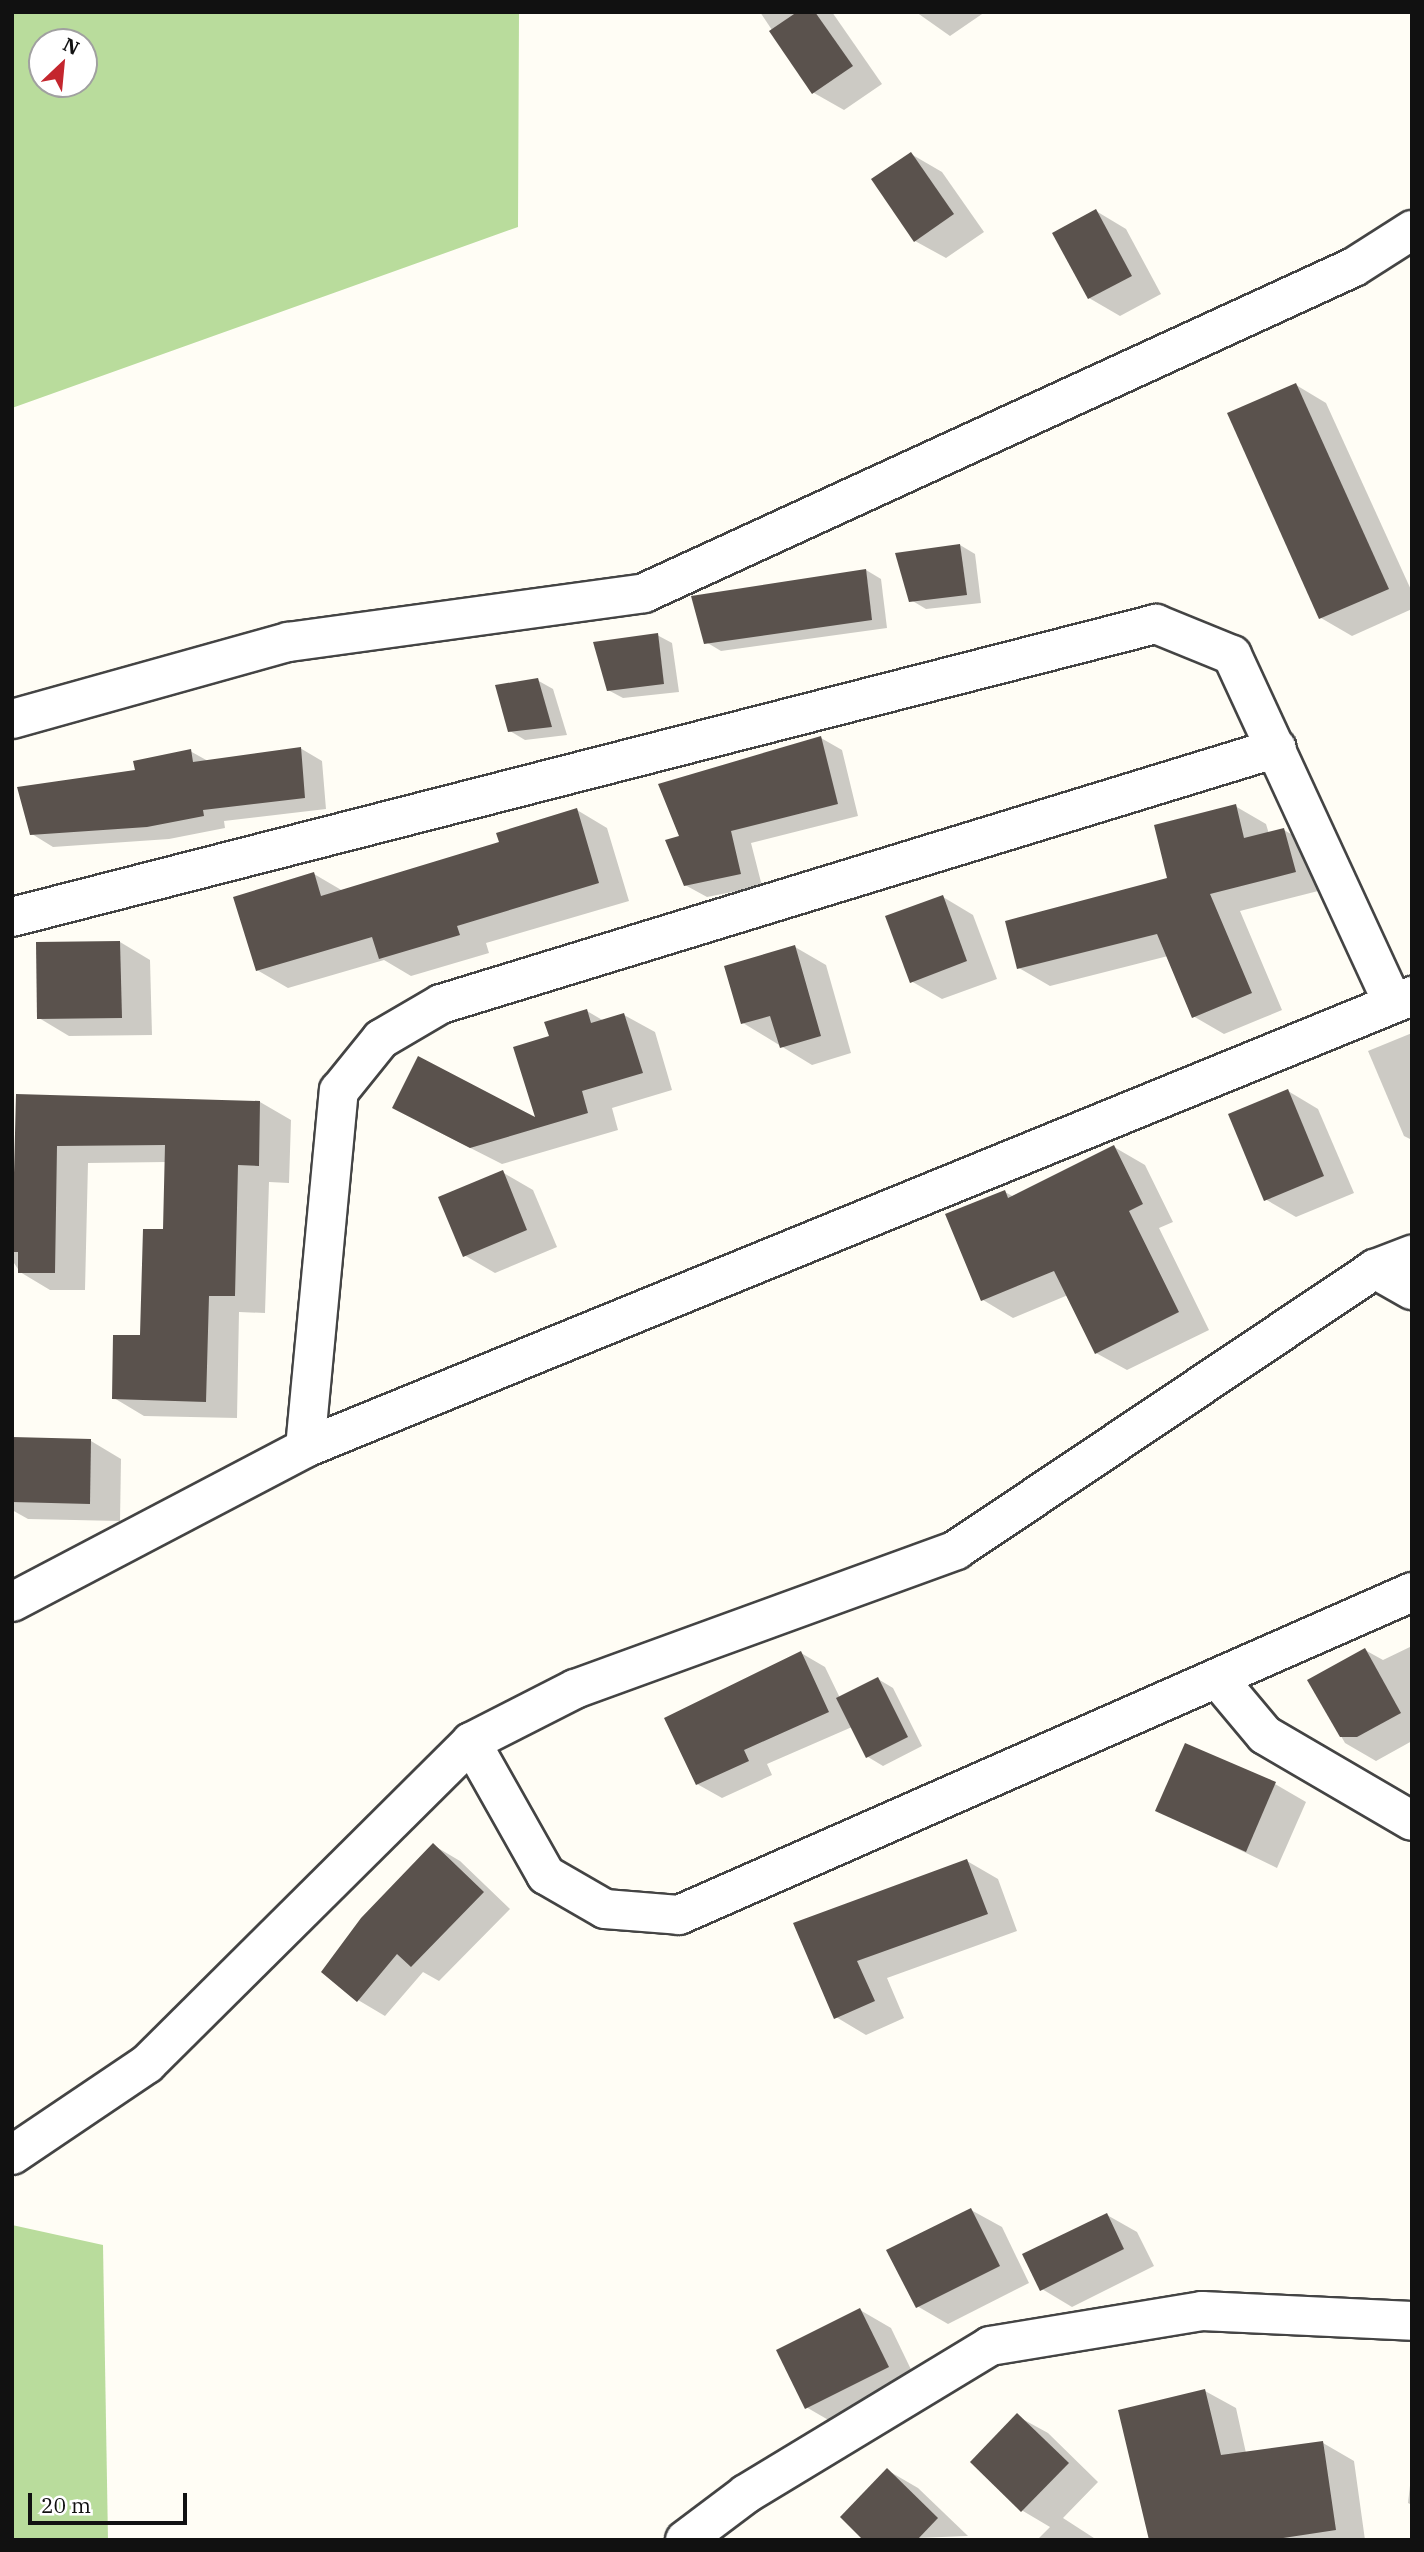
<!DOCTYPE html>
<html>
<head>
<meta charset="utf-8">
<style>
	body { margin:0 }
	#map { position:relative; width:1424px; height:2552px; overflow:hidden; background:#fffdf5; font-family:"IBM Plex Serif",serif }
	div>[style] { position:absolute }
	.forest>* { inset:0; background:#b9dc9c }
	.shadow>* { inset:0; background:#0003 }
	.building>* { inset:0; background:#5a524d }
	.roads { filter:drop-shadow(2px 0 #444) drop-shadow(-2px 0 #444) drop-shadow(0 2px #444) drop-shadow(0 -2px #444) }
	.minor>* { height:38px; margin:-19px; padding:0 19px; transform-origin:19px; border-radius:19px; background:#fff }
	span { translate:-50% -50%; white-space:nowrap; text-align:center; line-height:1.15; -webkit-text-stroke:7px #fff; paint-order:stroke }
	.frame { position:absolute; inset:0; border:14px solid #111; pointer-events:none }
	.north { position:absolute; left:28px; top:28px; width:70px; height:70px; box-sizing:border-box; background:#fff; border:2px solid #a0a0a0; border-radius:50%; rotate:26deg; font-size:19px; font-weight:700; line-height:28px; text-align:center; color:#111 }
	.north::after { content:''; display:block; margin:auto; width:24px; height:32px; background:#c4262e; clip-path:polygon(50% 0,100% 100%,50% 72%,0 100%) }
	.scale { position:absolute; left:28px; top:2493px; width:159px; height:32px; box-sizing:border-box; border:4px solid #111; border-top:0; padding-left:9px; font-size:21px; line-height:24px; white-space:nowrap; color:#111; -webkit-text-stroke:5px #fff; paint-order:stroke }
</style>
</head>
<body>
<div id="map">
	<div class="forest">
		<div style="clip-path:polygon(evenodd,12px 12px,519px 12px,518px 227px,12px 408px,12px 12px,42px 42px,84px 42px,84px 84px,42px 84px,42px 42px)"></div>
		<div style="clip-path:polygon(12px 2225px,103px 2245px,108px 2540px,12px 2540px)"></div>
	</div>
	<div class="shadow">
		<div style="clip-path:polygon(760px 12px,832px 12px,882px 84px,844px 110px,814px 93px)"></div>
		<div style="clip-path:polygon(916px 12px,985px 12px,950px 36px)"></div>
		<div style="clip-path:polygon(911px 154px,942px 172px,984px 232px,946px 258px,915px 241px)"></div>
		<div style="clip-path:polygon(1096px 211px,1126px 229px,1161px 294px,1120px 316px,1089px 298px)"></div>
		<div style="clip-path:polygon(1296px 385px,1326px 403px,1412px 592px,1412px 609px,1352px 636px,1321px 618px)"></div>
		<div style="clip-path:polygon(960px 545px,975px 554px,981px 603px,926px 609px,911px 600px)"></div>
		<div style="clip-path:polygon(866px 570px,881px 579px,887px 628px,721px 651px,706px 642px)"></div>
		<div style="clip-path:polygon(657px 635px,672px 643px,679px 692px,623px 698px,608px 690px)"></div>
		<div style="clip-path:polygon(537px 680px,553px 689px,567px 735px,525px 740px,510px 731px)"></div>
		<div style="clip-path:polygon(821px 738px,842px 750px,858px 816px,751px 843px,762px 886px,707px 897px,685px 885px,681px 838px)"></div>
		<div style="clip-path:polygon(300px 748px,322px 761px,326px 809px,224px 821px,225px 828px,169px 839px,53px 847px,32px 834px,137px 772px,190px 751px,208px 761px)"></div>
		<div style="clip-path:polygon(1235px 806px,1266px 824px,1269px 834px,1284px 830px,1315px 848px,1326px 889px,1240px 911px,1282px 1010px,1224px 1034px,1193px 1016px,1168px 956px,1050px 986px,1019px 968px,1170px 880px)"></div>
		<div style="clip-path:polygon(577px 810px,607px 828px,629px 901px,486px 943px,489px 953px,411px 976px,384px 960px,288px 988px,257px 970px,314px 874px,343px 891px,501px 843px)"></div>
		<div style="clip-path:polygon(943px 897px,973px 915px,997px 979px,942px 999px,911px 981px)"></div>
		<div style="clip-path:polygon(120px 942px,150px 960px,152px 1035px,69px 1036px,39px 1018px)"></div>
		<div style="clip-path:polygon(795px 947px,826px 965px,851px 1053px,812px 1065px,743px 1023px)"></div>
		<div style="clip-path:polygon(587px 1011px,604px 1021px,624px 1015px,655px 1032px,672px 1090px,612px 1108px,618px 1130px,502px 1164px,425px 1125px,538px 1120px,551px 1037px)"></div>
		<div style="clip-path:polygon(1412px 1033px,1412px 1140px,1404px 1136px,1368px 1051px)"></div>
		<div style="clip-path:polygon(1288px 1091px,1318px 1109px,1354px 1193px,1296px 1217px,1265px 1199px)"></div>
		<div style="clip-path:polygon(18px 1096px,260px 1102px,291px 1120px,289px 1183px,269px 1182px,265px 1313px,239px 1312px,237px 1418px,144px 1416px,114px 1398px,142px 1337px,165px 1231px,167px 1162px,88px 1163px,85px 1290px,50px 1290px,20px 1272px,12px 1260px)"></div>
		<div style="clip-path:polygon(1114px 1147px,1145px 1165px,1173px 1222px,1159px 1228px,1209px 1330px,1127px 1370px,1096px 1353px,1068px 1295px,1013px 1318px,983px 1300px,1005px 1192px,1014px 1197px)"></div>
		<div style="clip-path:polygon(502px 1172px,533px 1190px,557px 1247px,495px 1273px,464px 1255px)"></div>
		<div style="clip-path:polygon(12px 1439px,91px 1441px,121px 1459px,120px 1521px,28px 1519px,12px 1510px)"></div>
		<div style="clip-path:polygon(1412px 1646px,1412px 1741px,1376px 1761px,1345px 1743px,1309px 1681px,1365px 1650px,1383px 1660px)"></div>
		<div style="clip-path:polygon(801px 1653px,825px 1667px,840px 1698px,878px 1679px,893px 1688px,922px 1746px,883px 1766px,868px 1757px,852px 1727px,767px 1764px,772px 1775px,722px 1798px,697px 1784px)"></div>
		<div style="clip-path:polygon(1275px 1784px,1306px 1802px,1277px 1868px,1157px 1810px)"></div>
		<div style="clip-path:polygon(433px 1845px,460px 1861px,510px 1909px,439px 1981px,423px 1972px,385px 2016px,358px 2000px)"></div>
		<div style="clip-path:polygon(967px 1861px,998px 1879px,1017px 1931px,887px 1978px,904px 2018px,866px 2035px,836px 2017px,795px 1924px)"></div>
		<div style="clip-path:polygon(971px 2210px,1002px 2227px,1029px 2283px,948px 2324px,917px 2306px)"></div>
		<div style="clip-path:polygon(1107px 2215px,1137px 2232px,1154px 2266px,1072px 2307px,1042px 2289px)"></div>
		<div style="clip-path:polygon(860px 2310px,891px 2328px,918px 2384px,837px 2425px,806px 2407px)"></div>
		<div style="clip-path:polygon(1205px 2391px,1236px 2408px,1246px 2453px,1323px 2443px,1354px 2461px,1365px 2540px,1153px 2540px)"></div>
		<div style="clip-path:polygon(1017px 2416px,1048px 2433px,1098px 2482px,1063px 2518px,1097px 2540px,1037px 2540px,1050px 2527px,1023px 2511px,973px 2462px)"></div>
		<div style="clip-path:polygon(1412px 2468px,1412px 2505px,1408px 2503px)"></div>
		<div style="clip-path:polygon(887px 2470px,918px 2488px,968px 2536px,865px 2540px)"></div>
	</div>
	<div class="building">
		<div style="clip-path:polygon(797px 12px,815px 12px,853px 66px,812px 94px,769px 31px)"></div>
		<div style="clip-path:polygon(911px 152px,954px 214px,914px 242px,871px 179px)"></div>
		<div style="clip-path:polygon(1096px 209px,1132px 276px,1088px 299px,1052px 233px)"></div>
		<div style="clip-path:polygon(1296px 383px,1389px 589px,1319px 619px,1227px 413px)"></div>
		<div style="clip-path:polygon(960px 544px,967px 595px,909px 602px,895px 553px)"></div>
		<div style="clip-path:polygon(866px 569px,872px 620px,704px 644px,691px 596px)"></div>
		<div style="clip-path:polygon(658px 633px,664px 684px,607px 691px,593px 642px)"></div>
		<div style="clip-path:polygon(538px 678px,552px 727px,508px 732px,495px 685px)"></div>
		<div style="clip-path:polygon(821px 736px,838px 804px,731px 831px,741px 874px,684px 886px,665px 840px,679px 836px,658px 784px)"></div>
		<div style="clip-path:polygon(301px 747px,305px 798px,203px 810px,204px 816px,147px 827px,30px 835px,17px 787px,135px 770px,133px 761px,191px 749px,193px 762px)"></div>
		<div style="clip-path:polygon(1236px 804px,1244px 838px,1284px 828px,1296px 872px,1210px 894px,1252px 993px,1192px 1018px,1157px 934px,1017px 969px,1005px 921px,1167px 878px,1154px 825px)"></div>
		<div style="clip-path:polygon(577px 808px,599px 883px,457px 926px,460px 935px,379px 959px,372px 937px,256px 971px,233px 897px,314px 872px,321px 896px,499px 842px,496px 833px)"></div>
		<div style="clip-path:polygon(943px 895px,967px 961px,910px 983px,885px 916px)"></div>
		<div style="clip-path:polygon(120px 941px,122px 1018px,37px 1019px,36px 942px)"></div>
		<div style="clip-path:polygon(795px 945px,821px 1036px,780px 1048px,770px 1016px,741px 1024px,724px 966px)"></div>
		<div style="clip-path:polygon(587px 1009px,591px 1023px,624px 1013px,643px 1073px,582px 1091px,588px 1113px,470px 1148px,392px 1108px,418px 1056px,535px 1117px,513px 1047px,549px 1036px,544px 1022px)"></div>
		<div style="clip-path:polygon(1288px 1089px,1324px 1176px,1264px 1201px,1228px 1114px)"></div>
		<div style="clip-path:polygon(16px 1094px,260px 1101px,259px 1166px,238px 1165px,235px 1296px,209px 1296px,206px 1402px,112px 1399px,113px 1335px,140px 1335px,143px 1229px,163px 1229px,165px 1145px,57px 1146px,55px 1273px,18px 1273px,18px 1252px,12px 1252px)"></div>
		<div style="clip-path:polygon(1114px 1145px,1143px 1204px,1129px 1211px,1179px 1312px,1095px 1354px,1054px 1271px,981px 1301px,945px 1214px,1005px 1190px,1008px 1198px)"></div>
		<div style="clip-path:polygon(503px 1170px,527px 1230px,463px 1257px,438px 1197px)"></div>
		<div style="clip-path:polygon(12px 1437px,91px 1439px,90px 1504px,12px 1502px)"></div>
		<div style="clip-path:polygon(1365px 1648px,1401px 1713px,1357px 1737px,1340px 1737px,1307px 1680px)"></div>
		<div style="clip-path:polygon(801px 1651px,829px 1712px,744px 1750px,749px 1761px,696px 1785px,664px 1718px)"></div>
		<div style="clip-path:polygon(878px 1677px,908px 1737px,866px 1758px,836px 1698px)"></div>
		<div style="clip-path:polygon(1185px 1743px,1276px 1782px,1246px 1852px,1155px 1811px)"></div>
		<div style="clip-path:polygon(433px 1843px,484px 1892px,411px 1967px,397px 1954px,357px 2002px,321px 1972px,361px 1918px)"></div>
		<div style="clip-path:polygon(967px 1859px,988px 1914px,857px 1961px,875px 2001px,834px 2019px,793px 1923px)"></div>
		<div style="clip-path:polygon(971px 2208px,1000px 2266px,916px 2308px,886px 2250px)"></div>
		<div style="clip-path:polygon(1107px 2213px,1124px 2249px,1040px 2291px,1022px 2254px)"></div>
		<div style="clip-path:polygon(860px 2308px,889px 2367px,805px 2409px,776px 2350px)"></div>
		<div style="clip-path:polygon(1205px 2389px,1221px 2455px,1323px 2441px,1336px 2530px,1270px 2540px,1149px 2540px,1118px 2410px)"></div>
		<div style="clip-path:polygon(1017px 2413px,1069px 2463px,1021px 2512px,970px 2462px)"></div>
		<div style="clip-path:polygon(887px 2468px,938px 2518px,917px 2540px,863px 2540px,840px 2517px)"></div>
	</div>
	<div class="roads">
		<div class="minor">
			<div style="left:12px;top:719px;width:287px;rotate:-15.6deg"></div>
			<div style="left:288px;top:642px;width:359px;rotate:-7.8deg"></div>
			<div style="left:644px;top:593px;width:781px;rotate:-24.66deg"></div>
			<div style="left:1354px;top:267px;width:69px;rotate:-32.5deg"></div>
			<div style="left:12px;top:917px;width:1181px;rotate:-14.37deg"></div>
			<div style="left:1156px;top:624px;width:82px;rotate:22.2deg"></div>
			<div style="left:1232px;top:655px;width:382px;rotate:65.2deg"></div>
			<div style="left:1375px;top:1269px;width:43px;rotate:29.6deg"></div>
			<div style="left:305px;top:1448px;width:359px;rotate:-84.6deg"></div>
			<div style="left:339px;top:1091px;width:67px;rotate:-51.1deg"></div>
			<div style="left:381px;top:1039px;width:69px;rotate:-30.3deg"></div>
			<div style="left:441px;top:1004px;width:874px;rotate:-17.03deg"></div>
			<div style="left:12px;top:1602px;width:331px;rotate:-27.7deg"></div>
			<div style="left:305px;top:1448px;width:1196px;rotate:-22.21deg"></div>
			<div style="left:1218px;top:1679px;width:73px;rotate:50deg"></div>
			<div style="left:1265px;top:1735px;width:170px;rotate:30.3deg"></div>
			<div style="left:471px;top:1742px;width:153px;rotate:60.6deg"></div>
			<div style="left:546px;top:1875px;width:68px;rotate:30deg"></div>
			<div style="left:605px;top:1909px;width:74px;rotate:4.6deg"></div>
			<div style="left:679px;top:1915px;width:801px;rotate:-23.78deg"></div>
			<div style="left:12px;top:2155px;width:163px;rotate:-34deg"></div>
			<div style="left:147px;top:2064px;width:457px;rotate:-44.8deg"></div>
			<div style="left:471px;top:1742px;width:117px;rotate:-27deg"></div>
			<div style="left:575px;top:1689px;width:406px;rotate:-20deg"></div>
			<div style="left:956px;top:1550px;width:505px;rotate:-33.85deg"></div>
			<div style="left:1375px;top:1269px;width:40px;rotate:-21deg"></div>
			<div style="left:685px;top:2540px;width:76px;rotate:-37deg"></div>
			<div style="left:746px;top:2494px;width:285px;rotate:-31.2deg"></div>
			<div style="left:990px;top:2346px;width:215px;rotate:-9.4deg"></div>
			<div style="left:1202px;top:2311px;width:210px;rotate:2.7deg"></div>
		</div>
	</div>
	<div class="frame"></div>
	<div class="north">N</div>
	<div class="scale">20 m</div>
</div>
</body>
</html>
